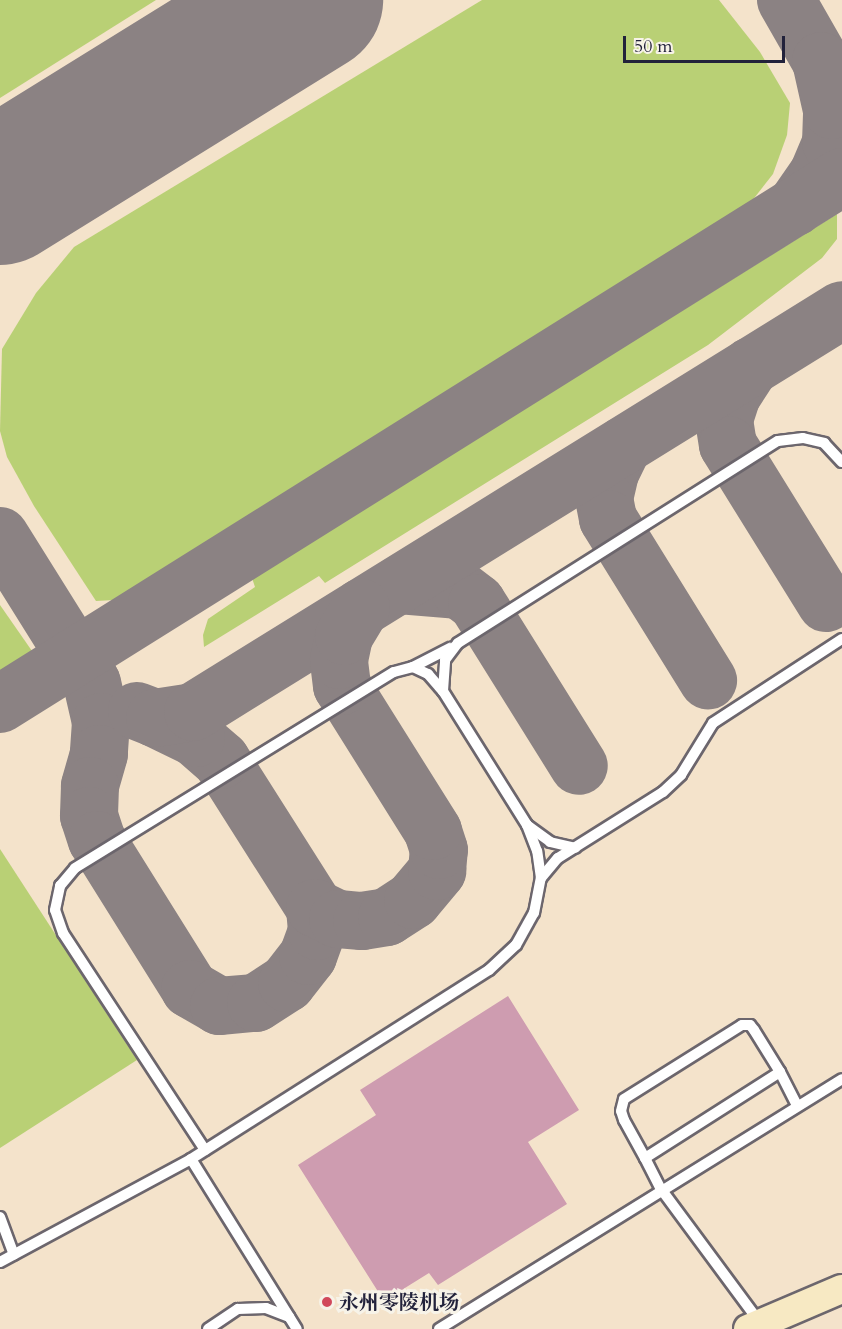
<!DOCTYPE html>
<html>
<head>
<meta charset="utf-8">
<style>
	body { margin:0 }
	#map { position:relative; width:842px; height:1329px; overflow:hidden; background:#f4e3cb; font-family:Cardo,"Noto Serif SC",serif }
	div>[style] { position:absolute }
	.green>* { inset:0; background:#b9d075 }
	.taxiway>* { height:58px; margin:-29px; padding:0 29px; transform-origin:29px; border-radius:29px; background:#8b8283 }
	.runway>* { height:146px; margin:-73px; padding:0 73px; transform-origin:73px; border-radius:73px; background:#8b8283 }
	.building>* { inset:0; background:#ce9cb0 }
	.roads { filter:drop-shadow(2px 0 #6c666d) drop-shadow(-2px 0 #6c666d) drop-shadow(0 2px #6c666d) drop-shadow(0 -2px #6c666d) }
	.lane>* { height:10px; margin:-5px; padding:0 5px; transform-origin:5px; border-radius:5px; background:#fff }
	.secondary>* { height:28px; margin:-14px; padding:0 14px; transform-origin:14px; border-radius:14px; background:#f7e9c3 }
	.dots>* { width:16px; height:16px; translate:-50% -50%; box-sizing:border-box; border:3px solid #f7f3e8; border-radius:50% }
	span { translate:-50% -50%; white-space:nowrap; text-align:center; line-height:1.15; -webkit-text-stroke:6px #f7f3e8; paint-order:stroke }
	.poi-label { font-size:20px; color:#22223b; font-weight:700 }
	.left { translate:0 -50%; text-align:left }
	.scale { position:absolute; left:623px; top:36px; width:162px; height:27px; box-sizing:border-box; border:3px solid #22223b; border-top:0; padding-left:8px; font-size:18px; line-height:21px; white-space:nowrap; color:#22223b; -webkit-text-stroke:4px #f7f3e8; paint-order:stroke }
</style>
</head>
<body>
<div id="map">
	<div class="green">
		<div style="clip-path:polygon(0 0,156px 0,0 98px)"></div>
		<div style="clip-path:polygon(482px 0,719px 0,760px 52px,790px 103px,787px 135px,773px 174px,748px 206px,114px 600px,96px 601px,34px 506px,7px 457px,0 431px,2px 349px,36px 293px,74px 247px)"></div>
		<div style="clip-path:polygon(837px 214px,837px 239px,822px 258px,708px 345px,325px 583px,319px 576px,204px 647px,203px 635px,208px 619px,255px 587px,252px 578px)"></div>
		<div style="clip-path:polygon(0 605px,32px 651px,0 671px)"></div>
		<div style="clip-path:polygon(0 849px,137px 1060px,0 1148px)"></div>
	</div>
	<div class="taxiway">
		<div style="left:786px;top:0;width:70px;rotate:60.2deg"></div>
		<div style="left:821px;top:61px;width:26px;rotate:37deg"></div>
		<div style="left:0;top:201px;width:36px;rotate:-44deg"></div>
		<div style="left:795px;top:207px;width:40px;rotate:-55.1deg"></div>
		<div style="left:818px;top:174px;width:34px;rotate:-67deg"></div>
		<div style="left:831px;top:143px;width:33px;rotate:-88deg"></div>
		<div style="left:832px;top:110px;width:50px;rotate:-102.7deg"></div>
		<div style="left:751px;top:366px;width:35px;rotate:123deg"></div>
		<div style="left:732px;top:395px;width:26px;rotate:108deg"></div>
		<div style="left:724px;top:420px;width:25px;rotate:81deg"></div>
		<div style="left:728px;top:445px;width:186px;rotate:58.2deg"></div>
		<div style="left:623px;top:446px;width:30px;rotate:116deg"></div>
		<div style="left:610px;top:473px;width:26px;rotate:103deg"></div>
		<div style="left:604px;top:498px;width:21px;rotate:79deg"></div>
		<div style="left:608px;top:519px;width:190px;rotate:58.2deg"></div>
		<div style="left:0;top:536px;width:173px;rotate:58deg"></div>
		<div style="left:92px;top:683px;width:40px;rotate:77deg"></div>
		<div style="left:101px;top:722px;width:32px;rotate:94deg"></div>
		<div style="left:99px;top:754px;width:33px;rotate:106deg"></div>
		<div style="left:90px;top:786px;width:30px;rotate:92deg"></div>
		<div style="left:89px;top:816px;width:25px;rotate:72deg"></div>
		<div style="left:97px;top:840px;width:176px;rotate:58deg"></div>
		<div style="left:190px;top:989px;width:34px;rotate:30deg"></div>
		<div style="left:219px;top:1006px;width:37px;rotate:-5deg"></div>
		<div style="left:256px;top:1003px;width:37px;rotate:-33deg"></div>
		<div style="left:287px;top:983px;width:34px;rotate:-52deg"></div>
		<div style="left:308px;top:956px;width:27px;rotate:-70deg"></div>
		<div style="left:317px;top:931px;width:23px;rotate:-95deg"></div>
		<div style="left:315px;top:908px;width:175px;rotate:-122.4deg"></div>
		<div style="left:221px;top:760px;width:33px;rotate:-139deg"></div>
		<div style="left:196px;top:738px;width:46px;rotate:-154deg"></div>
		<div style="left:399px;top:585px;width:61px;rotate:4.7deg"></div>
		<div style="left:460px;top:590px;width:21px;rotate:37deg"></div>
		<div style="left:477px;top:603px;width:192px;rotate:58deg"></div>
		<div style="left:0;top:704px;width:993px;rotate:-32.04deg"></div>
		<div style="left:137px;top:711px;width:19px;rotate:21deg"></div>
		<div style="left:155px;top:718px;width:38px;rotate:-9deg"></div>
		<div style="left:193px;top:712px;width:763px;rotate:-31.77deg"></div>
		<div style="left:315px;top:908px;width:25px;rotate:26deg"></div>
		<div style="left:338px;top:919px;width:24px;rotate:5deg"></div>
		<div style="left:362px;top:921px;width:25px;rotate:-9deg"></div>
		<div style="left:387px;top:917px;width:31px;rotate:-33deg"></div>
		<div style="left:413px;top:900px;width:38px;rotate:-50deg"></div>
		<div style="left:437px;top:871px;width:21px;rotate:-85deg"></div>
		<div style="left:439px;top:850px;width:20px;rotate:-108deg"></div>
		<div style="left:433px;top:831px;width:171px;rotate:-122.1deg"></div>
		<div style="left:342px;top:686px;width:26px;rotate:-97deg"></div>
		<div style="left:339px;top:660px;width:25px;rotate:-78deg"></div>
		<div style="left:344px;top:636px;width:33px;rotate:-59deg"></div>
	</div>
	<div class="runway">
		<div style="left:0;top:192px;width:365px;rotate:-31.8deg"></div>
	</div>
	<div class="building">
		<div style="clip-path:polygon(508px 996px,579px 1110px,528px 1142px,567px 1204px,438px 1285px,429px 1273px,384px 1301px,298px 1165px,376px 1115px,360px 1090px)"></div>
	</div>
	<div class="roads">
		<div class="lane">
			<div style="left:413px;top:667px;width:42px;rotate:-27.2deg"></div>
			<div style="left:527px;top:825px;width:29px;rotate:36deg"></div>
			<div style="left:550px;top:842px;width:26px;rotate:13deg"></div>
			<div style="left:541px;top:878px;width:26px;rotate:-50deg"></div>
			<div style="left:558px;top:858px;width:124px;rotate:-32.2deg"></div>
			<div style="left:663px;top:792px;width:25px;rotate:-43deg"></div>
			<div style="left:681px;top:775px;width:61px;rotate:-58.4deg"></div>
			<div style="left:713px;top:723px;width:154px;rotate:-33.1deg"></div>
			<div style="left:780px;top:1072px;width:160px;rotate:147.5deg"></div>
			<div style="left:645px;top:1158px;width:43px;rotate:-118.9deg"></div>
			<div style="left:624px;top:1120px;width:9px;rotate:-108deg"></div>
			<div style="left:621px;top:1111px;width:12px;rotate:-76deg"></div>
			<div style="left:624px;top:1099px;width:139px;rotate:-32.1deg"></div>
			<div style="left:742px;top:1025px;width:8px"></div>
			<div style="left:750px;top:1025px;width:6px;rotate:51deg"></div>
			<div style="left:754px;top:1030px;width:49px;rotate:58.2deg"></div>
			<div style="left:780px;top:1072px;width:38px;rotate:63deg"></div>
			<div style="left:205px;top:1150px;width:259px;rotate:-123.2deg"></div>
			<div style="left:63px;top:933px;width:24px;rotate:-109deg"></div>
			<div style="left:55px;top:910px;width:25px;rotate:-78deg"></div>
			<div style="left:60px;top:886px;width:23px;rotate:-50deg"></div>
			<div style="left:75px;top:868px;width:374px;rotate:-31.6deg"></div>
			<div style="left:394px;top:672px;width:20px;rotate:-15deg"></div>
			<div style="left:413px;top:667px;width:17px;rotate:25deg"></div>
			<div style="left:428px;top:674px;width:23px;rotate:49deg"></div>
			<div style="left:645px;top:1158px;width:35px;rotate:63deg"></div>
			<div style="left:661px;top:1189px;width:167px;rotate:53.5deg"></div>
			<div style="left:191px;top:1159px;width:200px;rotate:58.1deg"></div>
			<div style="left:0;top:1217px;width:40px;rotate:69.8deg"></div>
			<div style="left:0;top:1262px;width:217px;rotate:-28.3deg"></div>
			<div style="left:191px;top:1159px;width:353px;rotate:-32.4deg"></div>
			<div style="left:489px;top:970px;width:37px;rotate:-43deg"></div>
			<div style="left:516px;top:945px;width:37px;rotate:-61deg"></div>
			<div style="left:534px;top:913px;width:36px;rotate:-79deg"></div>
			<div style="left:541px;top:878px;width:27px;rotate:-98deg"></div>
			<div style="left:537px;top:851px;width:28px;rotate:-111deg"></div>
			<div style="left:527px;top:825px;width:158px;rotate:-122.1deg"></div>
			<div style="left:443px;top:691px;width:31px;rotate:-86deg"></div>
			<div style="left:445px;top:660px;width:21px;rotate:-53deg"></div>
			<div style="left:458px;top:643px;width:378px;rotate:-32.3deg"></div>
			<div style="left:778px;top:441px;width:25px;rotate:-7deg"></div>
			<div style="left:803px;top:438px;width:22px;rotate:13deg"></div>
			<div style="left:824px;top:443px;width:26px;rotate:47deg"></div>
			<div style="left:208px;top:1329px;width:36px;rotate:-34deg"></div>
			<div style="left:238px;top:1309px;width:28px;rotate:-2deg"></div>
			<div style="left:266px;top:1308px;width:25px;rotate:21deg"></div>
			<div style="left:439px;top:1329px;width:474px;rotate:-31.8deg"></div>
		</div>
		<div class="secondary">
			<div style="left:748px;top:1329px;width:102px;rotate:-23.1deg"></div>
		</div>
	</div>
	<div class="dots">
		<div style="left:327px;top:1302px;background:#d1495b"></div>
	</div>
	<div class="poi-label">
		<span class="left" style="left:339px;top:1302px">永州零陵机场</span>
	</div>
	<div class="scale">50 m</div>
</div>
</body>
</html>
